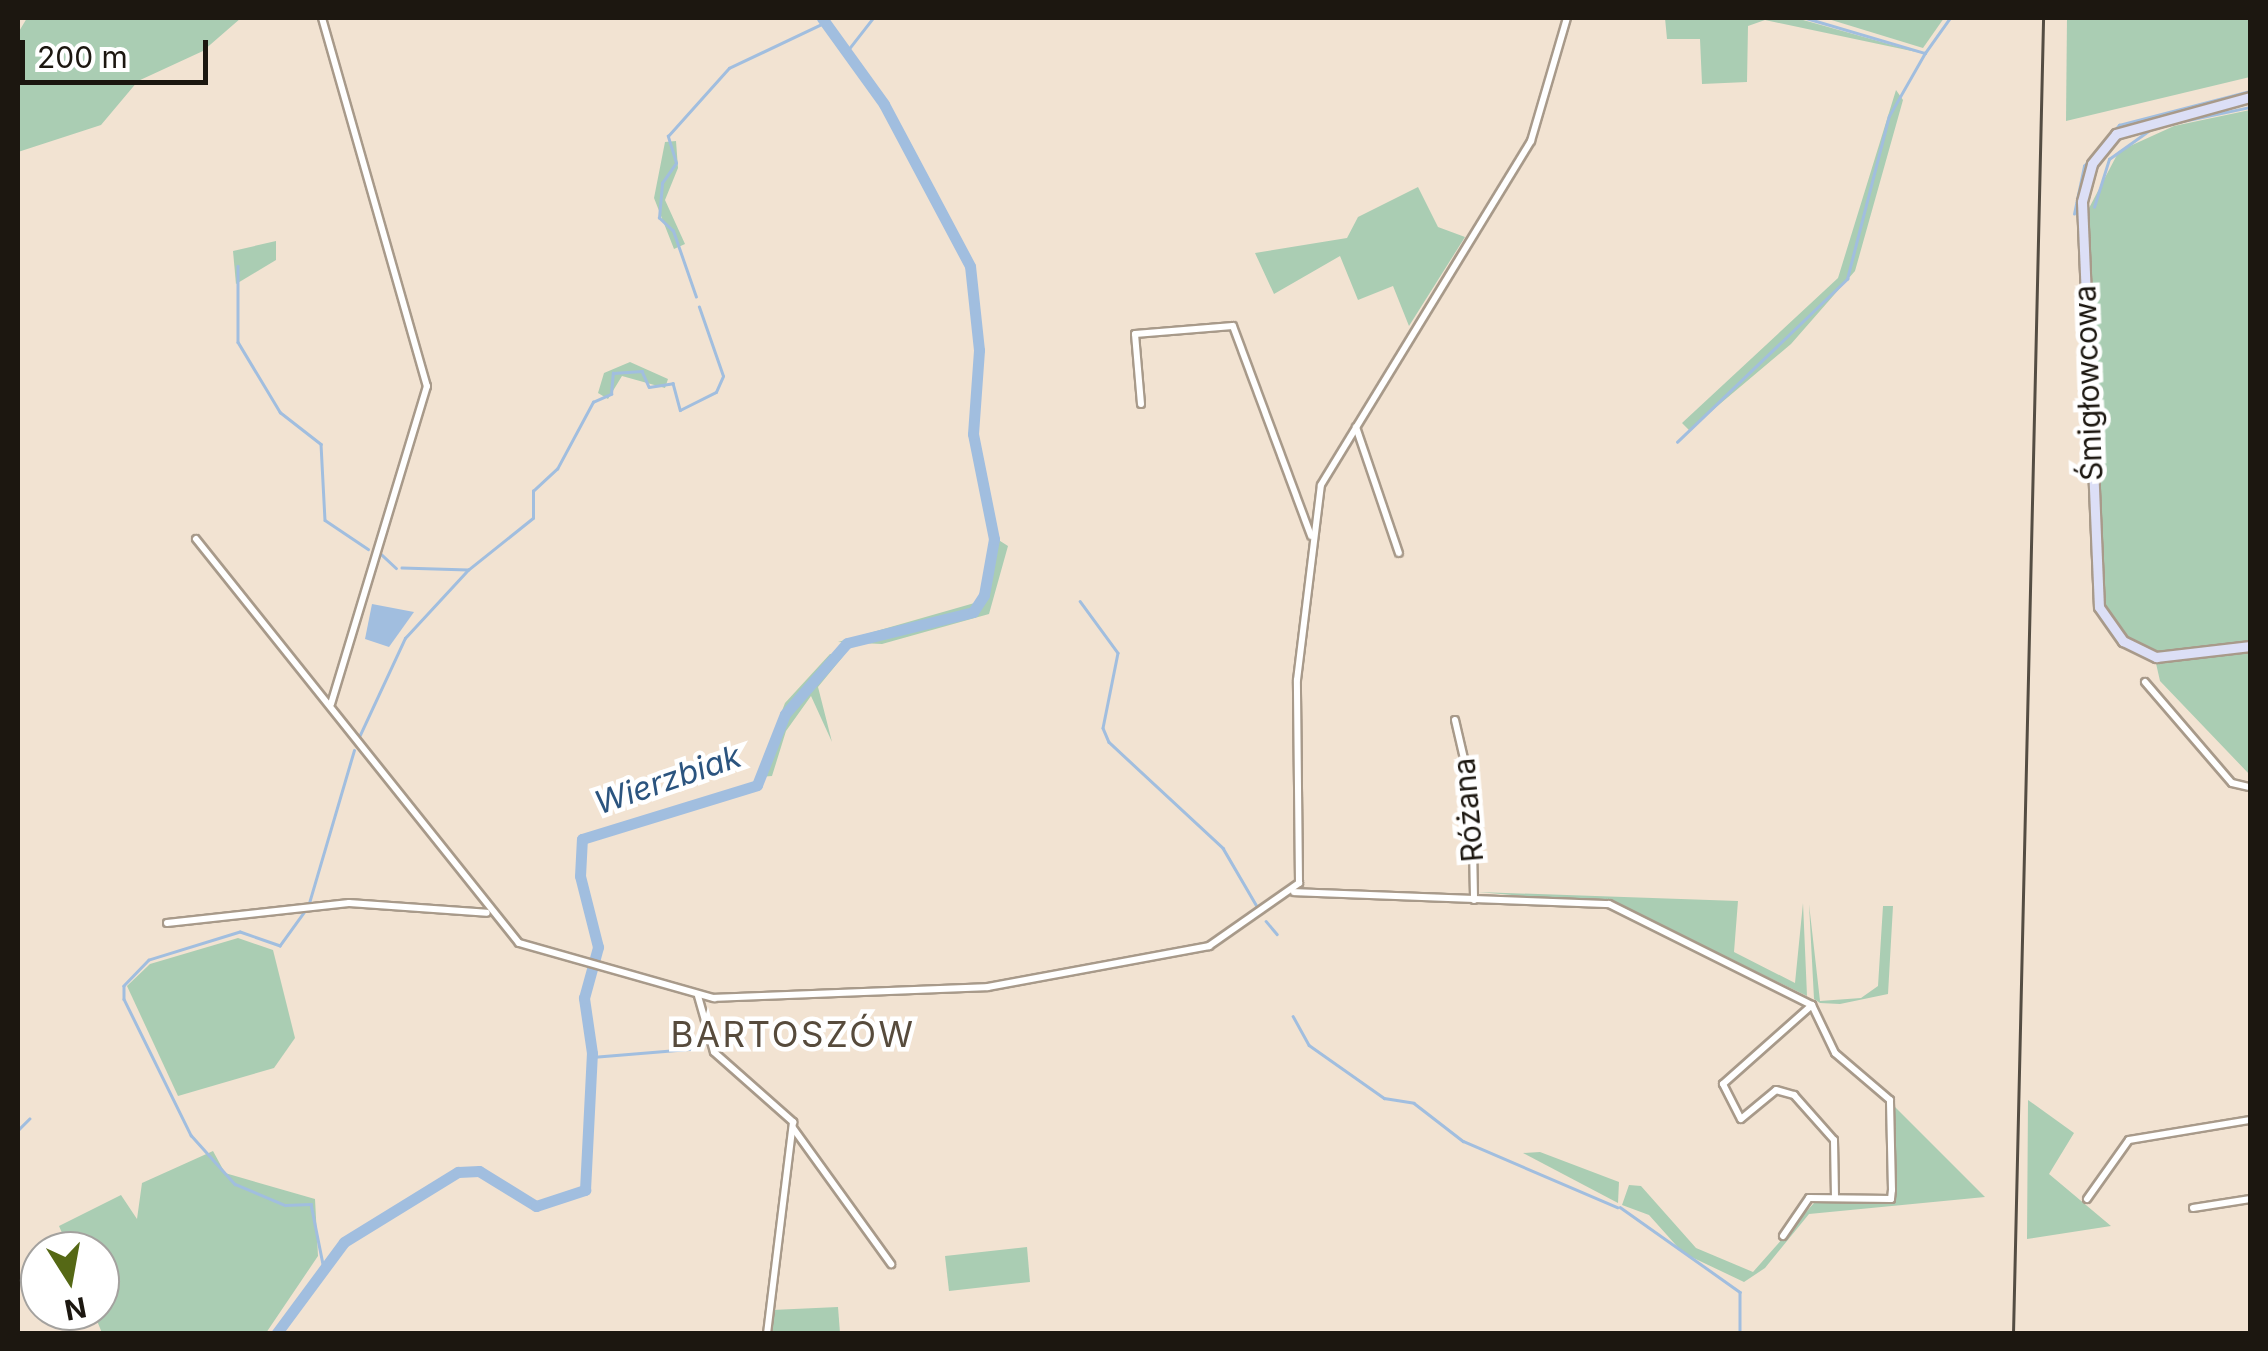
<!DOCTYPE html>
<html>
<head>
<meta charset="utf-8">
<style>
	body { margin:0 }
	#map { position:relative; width:2268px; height:1351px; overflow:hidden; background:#f2e3d2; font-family:Inter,sans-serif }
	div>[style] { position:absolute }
	.green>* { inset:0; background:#aacdb3 }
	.water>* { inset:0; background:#a1bedf }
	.stream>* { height:2.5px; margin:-1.25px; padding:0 1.25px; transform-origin:1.25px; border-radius:1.25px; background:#a1bedf }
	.river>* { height:11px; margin:-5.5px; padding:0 5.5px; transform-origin:5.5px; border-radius:5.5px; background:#a1bedf }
	.roads { filter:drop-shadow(2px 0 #a89a8a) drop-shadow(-2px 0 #a89a8a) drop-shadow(0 2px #a89a8a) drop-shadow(0 -2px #a89a8a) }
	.street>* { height:6px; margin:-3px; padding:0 3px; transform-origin:3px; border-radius:3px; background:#fff }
	.secondary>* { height:9px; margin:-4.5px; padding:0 4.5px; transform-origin:4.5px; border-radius:4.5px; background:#dcdff6 }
	.rail>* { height:2.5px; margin:-1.25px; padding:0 1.25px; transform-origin:1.25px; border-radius:1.25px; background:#544d43 }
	span { translate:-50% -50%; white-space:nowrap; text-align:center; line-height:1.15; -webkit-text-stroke:9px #fff; paint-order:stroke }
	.street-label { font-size:30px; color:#1c1710 }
	.water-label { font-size:32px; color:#2b547f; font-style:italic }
	.quarter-label { font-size:35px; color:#574b3c; letter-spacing:2.5px }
	.frame { position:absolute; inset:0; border:20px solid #1c1710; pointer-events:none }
	.north { position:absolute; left:20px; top:1231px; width:100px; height:100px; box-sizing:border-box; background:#fff; border:2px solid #a4a29f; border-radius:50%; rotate:169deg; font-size:28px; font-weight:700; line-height:40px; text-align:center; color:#1c1710 }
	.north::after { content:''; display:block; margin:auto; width:35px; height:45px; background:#556815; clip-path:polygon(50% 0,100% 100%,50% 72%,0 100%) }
	.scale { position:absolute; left:20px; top:40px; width:188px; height:45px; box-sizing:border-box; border:5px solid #1c1710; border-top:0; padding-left:12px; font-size:30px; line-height:35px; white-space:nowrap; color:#1c1710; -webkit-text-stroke:8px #fff; paint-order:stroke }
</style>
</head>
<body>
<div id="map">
	<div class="green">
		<div style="clip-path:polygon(27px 18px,241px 18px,203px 51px,138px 81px,101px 125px,18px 152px,18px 33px)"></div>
		<div style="clip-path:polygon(1665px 18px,1796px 18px,1921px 53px,1765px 20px,1748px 26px,1747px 82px,1702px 84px,1700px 39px,1667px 39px)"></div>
		<div style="clip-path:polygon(1825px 18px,1944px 18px,1923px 48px)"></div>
		<div style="clip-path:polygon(2067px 18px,2250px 18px,2250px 77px,2066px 121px)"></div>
		<div style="clip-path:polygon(1896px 90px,1903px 100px,1855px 271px,1791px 344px,1689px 430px,1682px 423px,1838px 278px)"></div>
		<div style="clip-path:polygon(2250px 110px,2250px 775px,2160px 681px,2153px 650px,2124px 635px,2101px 598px,2087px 238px,2088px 210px,2119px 151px,2174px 126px)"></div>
		<div style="clip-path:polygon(676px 141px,678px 168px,665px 200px,685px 244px,674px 249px,654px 198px,665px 142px)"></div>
		<div style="clip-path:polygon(1418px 187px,1438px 227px,1465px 237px,1409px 326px,1393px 286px,1358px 300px,1340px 256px,1274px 294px,1255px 253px,1347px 238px,1358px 217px)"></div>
		<div style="clip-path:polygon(276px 241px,276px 260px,236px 284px,233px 251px)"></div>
		<div style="clip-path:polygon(630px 362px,668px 379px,665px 388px,622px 376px,608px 399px,598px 393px,604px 373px)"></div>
		<div style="clip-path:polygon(997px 539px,1008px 546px,989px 614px,882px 644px,838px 642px,978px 602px)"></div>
		<div style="clip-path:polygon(830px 654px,845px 654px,818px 687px,832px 742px,811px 696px,786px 731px,772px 776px,756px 777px,785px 703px)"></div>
		<div style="clip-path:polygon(1478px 892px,1738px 901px,1734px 952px,1795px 983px,1803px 903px,1807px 996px,1617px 904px)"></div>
		<div style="clip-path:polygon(1809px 904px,1820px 1001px,1861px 998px,1878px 986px,1883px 906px,1893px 906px,1888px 994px,1840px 1004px,1820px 1003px,1814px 999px)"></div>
		<div style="clip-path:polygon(238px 938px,273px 950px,295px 1038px,274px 1068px,178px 1096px,127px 986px,150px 964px)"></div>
		<div style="clip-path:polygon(2028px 1100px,2074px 1133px,2049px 1174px,2111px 1226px,2027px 1239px)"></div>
		<div style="clip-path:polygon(1894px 1106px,1985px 1197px,1809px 1214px,1765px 1268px,1744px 1282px,1683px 1253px,1649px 1215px,1622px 1205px,1629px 1185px,1641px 1186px,1696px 1248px,1753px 1272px,1814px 1203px,1896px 1199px)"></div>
		<div style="clip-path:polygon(213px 1151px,225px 1173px,315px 1199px,318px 1256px,266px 1333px,102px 1333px,93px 1311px,100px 1251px,70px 1251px,59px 1226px,121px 1195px,137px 1219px,142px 1183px)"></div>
		<div style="clip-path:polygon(1540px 1152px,1619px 1182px,1618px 1203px,1523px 1153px)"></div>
		<div style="clip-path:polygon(1027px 1247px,1030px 1282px,949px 1291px,945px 1256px)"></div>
		<div style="clip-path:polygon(838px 1307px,840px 1333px,773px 1333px,772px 1310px)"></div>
	</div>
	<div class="water">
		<div style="clip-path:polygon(372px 604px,414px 612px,389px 647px,365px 639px)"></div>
	</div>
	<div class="stream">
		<div style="left:1806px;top:18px;width:124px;rotate:16.4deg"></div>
		<div style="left:1925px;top:53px;width:43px;rotate:-54.5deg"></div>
		<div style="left:848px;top:50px;width:41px;rotate:-52deg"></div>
		<div style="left:2164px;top:125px;width:88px;rotate:-11.8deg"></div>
		<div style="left:2094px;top:207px;width:50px;rotate:-72.6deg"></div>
		<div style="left:2109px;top:159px;width:52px;rotate:-35.5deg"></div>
		<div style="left:2074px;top:214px;width:49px;rotate:-78.2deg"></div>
		<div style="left:2084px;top:166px;width:54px;rotate:-49.5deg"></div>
		<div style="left:2119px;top:125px;width:135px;rotate:-14.5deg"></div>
		<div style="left:238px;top:266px;width:76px;rotate:90deg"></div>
		<div style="left:238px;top:342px;width:82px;rotate:59deg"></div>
		<div style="left:280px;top:412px;width:52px;rotate:38deg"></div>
		<div style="left:321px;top:444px;width:76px;rotate:87deg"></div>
		<div style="left:325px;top:520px;width:52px;rotate:34deg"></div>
		<div style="left:696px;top:297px;width:70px;rotate:-109.2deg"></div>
		<div style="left:673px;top:231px;width:19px;rotate:-137deg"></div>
		<div style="left:659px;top:218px;width:35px;rotate:-85deg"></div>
		<div style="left:662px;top:183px;width:24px;rotate:-55deg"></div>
		<div style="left:676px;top:163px;width:28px;rotate:-107deg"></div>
		<div style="left:668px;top:136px;width:91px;rotate:-48.1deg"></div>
		<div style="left:729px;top:68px;width:107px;rotate:-25.4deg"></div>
		<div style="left:1677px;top:442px;width:236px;rotate:-43.8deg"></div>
		<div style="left:1847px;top:279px;width:168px;rotate:-75.6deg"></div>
		<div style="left:1889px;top:116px;width:73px;rotate:-60.3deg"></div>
		<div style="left:380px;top:553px;width:22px;rotate:43deg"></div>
		<div style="left:468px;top:570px;width:83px;rotate:-38.7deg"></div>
		<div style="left:533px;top:518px;width:27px;rotate:-90deg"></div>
		<div style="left:533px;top:491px;width:33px;rotate:-43deg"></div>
		<div style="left:557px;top:469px;width:76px;rotate:-61.8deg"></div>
		<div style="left:593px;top:402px;width:20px;rotate:-24deg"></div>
		<div style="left:611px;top:394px;width:21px;rotate:-85deg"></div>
		<div style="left:613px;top:373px;width:29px;rotate:-4deg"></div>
		<div style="left:642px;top:371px;width:17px;rotate:66deg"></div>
		<div style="left:649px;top:387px;width:24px;rotate:-9deg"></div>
		<div style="left:673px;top:383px;width:28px;rotate:75deg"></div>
		<div style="left:680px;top:410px;width:40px;rotate:-26.6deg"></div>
		<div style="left:716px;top:392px;width:17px;rotate:-66deg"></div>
		<div style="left:723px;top:376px;width:73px;rotate:-109.2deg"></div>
		<div style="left:1080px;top:601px;width:64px;rotate:53.8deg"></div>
		<div style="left:1118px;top:653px;width:76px;rotate:101.3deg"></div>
		<div style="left:1103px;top:728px;width:15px;rotate:67deg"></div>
		<div style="left:1109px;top:742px;width:156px;rotate:42.9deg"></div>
		<div style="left:1223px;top:848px;width:69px;rotate:59.7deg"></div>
		<div style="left:359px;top:737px;width:109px;rotate:-65.1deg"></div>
		<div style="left:405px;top:638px;width:93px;rotate:-47.2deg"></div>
		<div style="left:468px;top:570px;width:66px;rotate:-178.3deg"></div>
		<div style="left:309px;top:903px;width:159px;rotate:-73.6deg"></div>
		<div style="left:306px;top:910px;width:44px;rotate:125.8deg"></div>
		<div style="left:280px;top:946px;width:42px;rotate:-160.7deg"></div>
		<div style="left:240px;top:932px;width:95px;rotate:162.9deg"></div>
		<div style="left:149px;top:960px;width:36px;rotate:134deg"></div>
		<div style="left:124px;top:986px;width:13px;rotate:90deg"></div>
		<div style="left:124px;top:999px;width:152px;rotate:63.8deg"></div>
		<div style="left:191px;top:1135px;width:66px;rotate:48.1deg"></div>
		<div style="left:235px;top:1184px;width:54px;rotate:22.8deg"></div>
		<div style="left:285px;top:1205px;width:26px;rotate:-2deg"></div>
		<div style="left:311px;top:1204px;width:61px;rotate:78.7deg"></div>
		<div style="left:1266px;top:921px;width:17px;rotate:50deg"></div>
		<div style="left:1293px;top:1016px;width:33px;rotate:61deg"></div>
		<div style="left:1309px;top:1045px;width:92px;rotate:35.2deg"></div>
		<div style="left:1384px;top:1098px;width:30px;rotate:9deg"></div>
		<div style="left:1414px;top:1103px;width:62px;rotate:37.8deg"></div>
		<div style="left:1463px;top:1141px;width:168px;rotate:23.2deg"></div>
		<div style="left:592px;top:1057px;width:109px;rotate:-4.7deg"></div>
		<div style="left:18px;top:1130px;width:16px;rotate:-45deg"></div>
		<div style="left:1620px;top:1207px;width:147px;rotate:35.3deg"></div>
		<div style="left:1740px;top:1292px;width:42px;rotate:90deg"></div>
	</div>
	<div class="river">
		<div style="left:276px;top:1334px;width:114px;rotate:-53.5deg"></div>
		<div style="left:344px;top:1242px;width:134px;rotate:-31.6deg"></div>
		<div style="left:458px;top:1172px;width:21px;rotate:-3deg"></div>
		<div style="left:479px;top:1171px;width:67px;rotate:31.6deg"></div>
		<div style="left:536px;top:1206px;width:52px;rotate:-18.1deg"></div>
		<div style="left:585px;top:1190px;width:137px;rotate:-87.1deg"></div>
		<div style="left:592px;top:1053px;width:56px;rotate:-98.3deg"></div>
		<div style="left:584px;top:998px;width:53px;rotate:-74.6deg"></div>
		<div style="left:598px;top:947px;width:73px;rotate:-104.2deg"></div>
		<div style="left:580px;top:876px;width:37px;rotate:-87deg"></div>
		<div style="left:582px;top:839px;width:183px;rotate:-17.1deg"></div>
		<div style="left:757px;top:785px;width:76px;rotate:-68.5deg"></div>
		<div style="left:785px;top:714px;width:94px;rotate:-48.9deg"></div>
		<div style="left:847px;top:643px;width:130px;rotate:-13.8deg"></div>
		<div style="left:973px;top:612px;width:20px;rotate:-57deg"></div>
		<div style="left:984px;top:595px;width:57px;rotate:-79.9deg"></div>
		<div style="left:994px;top:539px;width:107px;rotate:-101.3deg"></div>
		<div style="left:973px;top:434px;width:84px;rotate:-85.9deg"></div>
		<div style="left:979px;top:350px;width:84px;rotate:-96.1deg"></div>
		<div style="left:970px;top:266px;width:183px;rotate:-118deg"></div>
		<div style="left:884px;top:104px;width:106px;rotate:-125.8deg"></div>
	</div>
	<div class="roads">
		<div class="street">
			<div style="left:322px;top:18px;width:383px;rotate:74.1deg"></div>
			<div style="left:427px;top:386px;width:332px;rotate:106.8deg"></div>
			<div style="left:1141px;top:404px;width:70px;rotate:-94.9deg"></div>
			<div style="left:1135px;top:334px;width:98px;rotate:-4.7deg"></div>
			<div style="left:1233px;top:326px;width:224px;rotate:69.6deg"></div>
			<div style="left:1356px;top:427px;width:133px;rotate:71.2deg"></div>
			<div style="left:196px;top:539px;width:517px;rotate:51.36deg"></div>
			<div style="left:519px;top:943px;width:203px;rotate:15.8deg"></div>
			<div style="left:714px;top:998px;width:274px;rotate:-2.3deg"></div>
			<div style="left:988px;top:987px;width:225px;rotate:-10.5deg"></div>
			<div style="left:1209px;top:946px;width:110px;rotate:-35deg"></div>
			<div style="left:1299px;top:883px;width:203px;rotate:-90.6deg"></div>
			<div style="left:1297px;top:680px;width:196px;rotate:-83deg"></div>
			<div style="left:1321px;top:485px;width:403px;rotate:-58.6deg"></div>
			<div style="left:1531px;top:141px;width:128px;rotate:-73.7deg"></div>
			<div style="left:2145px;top:682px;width:133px;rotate:49.3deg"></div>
			<div style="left:2232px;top:783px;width:18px;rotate:13deg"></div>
			<div style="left:1455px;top:720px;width:75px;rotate:76.9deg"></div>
			<div style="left:1472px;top:793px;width:107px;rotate:88.9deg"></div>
			<div style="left:1294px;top:892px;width:315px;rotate:2.2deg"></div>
			<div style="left:1609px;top:904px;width:227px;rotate:26.5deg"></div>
			<div style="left:167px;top:923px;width:183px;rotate:-6.3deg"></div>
			<div style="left:349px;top:903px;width:138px;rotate:4.1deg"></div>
			<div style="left:698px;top:996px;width:58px;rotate:74.1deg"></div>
			<div style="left:714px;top:1052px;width:106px;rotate:41.5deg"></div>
			<div style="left:793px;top:1122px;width:214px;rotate:97deg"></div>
			<div style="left:1812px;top:1005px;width:119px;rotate:138.4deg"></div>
			<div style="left:1723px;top:1084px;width:39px;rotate:63deg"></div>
			<div style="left:1741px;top:1119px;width:45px;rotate:-39.6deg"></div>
			<div style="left:1776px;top:1090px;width:19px;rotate:16deg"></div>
			<div style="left:1794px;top:1095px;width:60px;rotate:48.4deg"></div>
			<div style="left:1834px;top:1140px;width:58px;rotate:89deg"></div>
			<div style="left:793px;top:1128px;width:168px;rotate:54.2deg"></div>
			<div style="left:2087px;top:1199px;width:72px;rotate:-54.6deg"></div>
			<div style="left:2129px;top:1140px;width:123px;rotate:-9.4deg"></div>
			<div style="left:2193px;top:1208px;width:58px;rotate:-9deg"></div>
			<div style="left:1783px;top:1236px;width:46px;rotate:-55.6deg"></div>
			<div style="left:1809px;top:1198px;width:82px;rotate:0.7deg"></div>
			<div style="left:1891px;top:1199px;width:9px;rotate:-84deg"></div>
			<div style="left:1892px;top:1190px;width:90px;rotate:-91.3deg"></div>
			<div style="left:1890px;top:1100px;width:72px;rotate:-139.5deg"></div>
			<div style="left:1835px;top:1053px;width:53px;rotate:-115.6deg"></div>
		</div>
		<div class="secondary">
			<div style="left:2250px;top:97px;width:139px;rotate:164.6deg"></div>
			<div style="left:2116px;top:134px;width:38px;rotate:129deg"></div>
			<div style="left:2092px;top:164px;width:39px;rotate:105deg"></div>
			<div style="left:2082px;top:202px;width:405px;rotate:87.6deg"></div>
			<div style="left:2099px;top:607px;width:42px;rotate:54.8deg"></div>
			<div style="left:2123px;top:641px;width:37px;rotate:26deg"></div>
			<div style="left:2156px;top:657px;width:95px;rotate:-6.7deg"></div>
		</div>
	</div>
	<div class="rail">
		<div style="left:2013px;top:1334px;width:1316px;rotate:-88.69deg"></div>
	</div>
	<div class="street-label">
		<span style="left:2088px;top:383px;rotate:-92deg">Śmigłowcowa</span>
		<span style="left:1468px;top:810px;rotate:-95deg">Różana</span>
	</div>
	<div class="water-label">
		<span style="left:668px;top:780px;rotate:-19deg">Wierzbiak</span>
	</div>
	<div class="quarter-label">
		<span style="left:793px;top:1034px">BARTOSZÓW</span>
	</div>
	<div class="frame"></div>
	<div class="north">N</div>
	<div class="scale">200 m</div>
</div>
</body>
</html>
